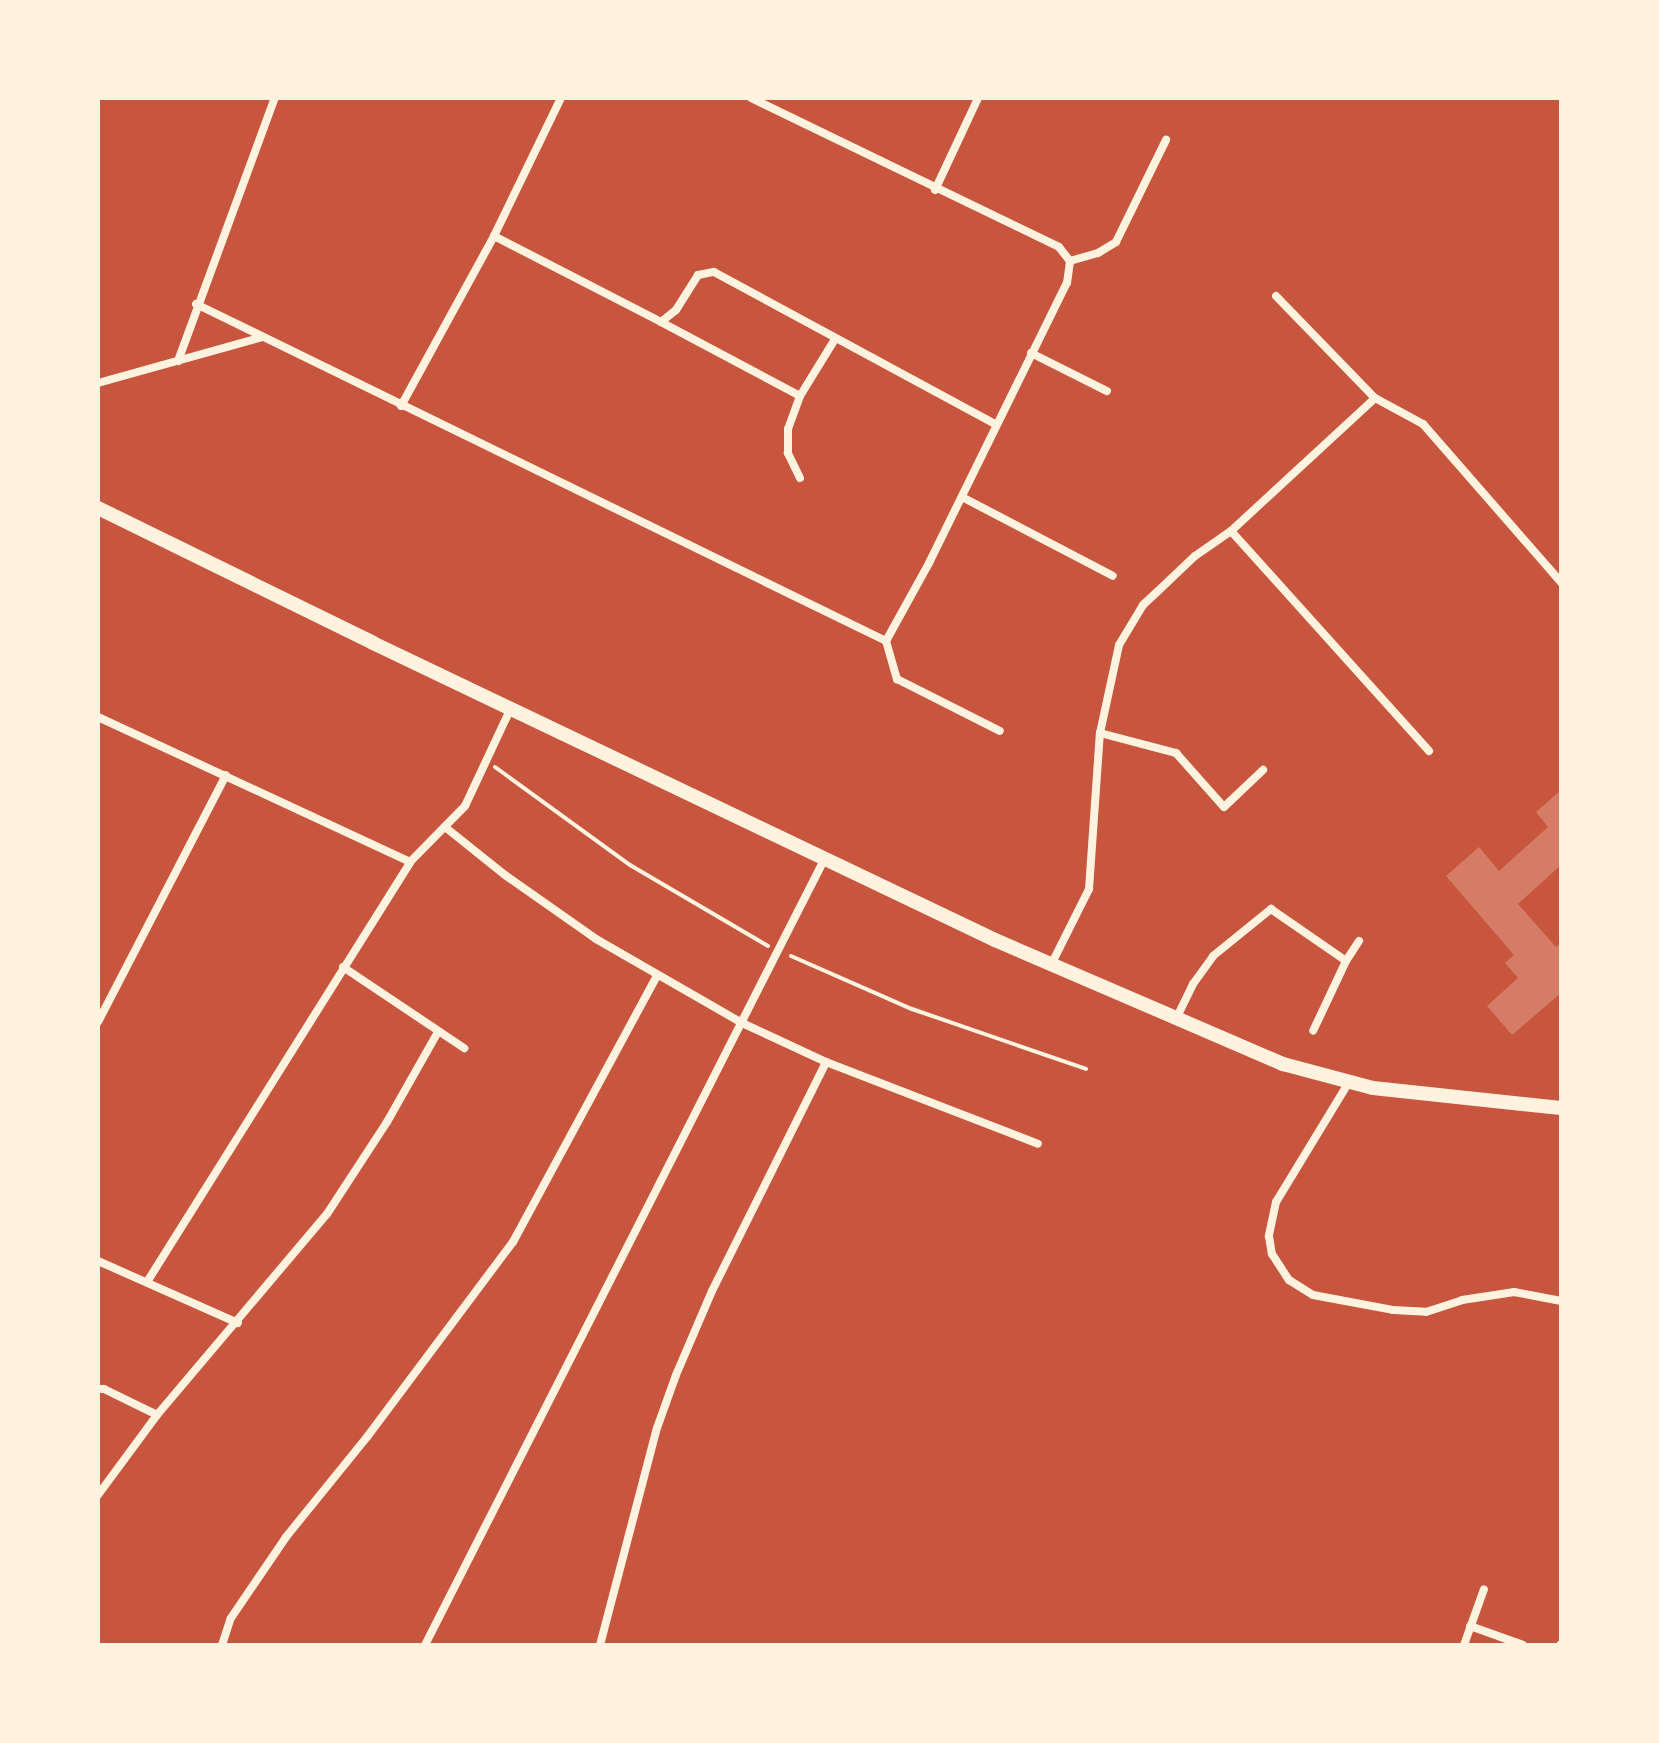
<!DOCTYPE html>
<html>
<head>
<meta charset="utf-8">
<style>
	body { margin:0 }
	#map { position:relative; width:1659px; height:1743px; overflow:hidden; background:#c8553d; font-family:Rubik,sans-serif }
	div>[style] { position:absolute }
	.building>* { inset:0; background:#d67c66 }
	.path>* { height:4px; margin:-2px; padding:0 2px; transform-origin:2px; border-radius:2px; background:#fff3e0 }
	.minor>* { height:8px; margin:-4px; padding:0 4px; transform-origin:4px; border-radius:4px; background:#fff3e0 }
	.tertiary>* { height:14px; margin:-7px; padding:0 7px; transform-origin:7px; border-radius:7px; background:#fff3e0 }
	span { translate:-50% -50%; white-space:nowrap; text-align:center; line-height:1.15; -webkit-text-stroke:6px #fff3e0; paint-order:stroke }
	.frame { position:absolute; inset:0; border:100px solid #fff3e0; pointer-events:none }
</style>
</head>
<body>
<div id="map">
	<div class="building">
		<div style="clip-path:polygon(1561px 790px,1561px 865px,1518px 904px,1556px 947px,1561px 943px,1561px 993px,1512px 1035px,1487px 1006px,1518px 978px,1505px 963px,1514px 955px,1446px 876px,1479px 847px,1499px 871px,1548px 827px,1536px 812px)"></div>
	</div>
	<div class="path">
		<div style="left:495px;top:767px;width:167px;rotate:36deg"></div>
		<div style="left:630px;top:865px;width:160px;rotate:30.4deg"></div>
		<div style="left:791px;top:956px;width:132px;rotate:23.7deg"></div>
		<div style="left:912px;top:1009px;width:184px;rotate:19deg"></div>
	</div>
	<div class="minor">
		<div style="left:751px;top:98px;width:342px;rotate:25.8deg"></div>
		<div style="left:1059px;top:247px;width:18px;rotate:52deg"></div>
		<div style="left:935px;top:190px;width:102px;rotate:-64.9deg"></div>
		<div style="left:494px;top:236px;width:188px;rotate:27.2deg"></div>
		<div style="left:661px;top:322px;width:19px;rotate:-39deg"></div>
		<div style="left:676px;top:310px;width:41px;rotate:-57.8deg"></div>
		<div style="left:698px;top:275px;width:16px;rotate:-11deg"></div>
		<div style="left:714px;top:272px;width:319px;rotate:28.4deg"></div>
		<div style="left:1276px;top:296px;width:142px;rotate:45.9deg"></div>
		<div style="left:196px;top:304px;width:768px;rotate:26.03deg"></div>
		<div style="left:886px;top:641px;width:40px;rotate:74deg"></div>
		<div style="left:897px;top:679px;width:115px;rotate:26.8deg"></div>
		<div style="left:661px;top:322px;width:157px;rotate:28deg"></div>
		<div style="left:1031px;top:353px;width:85px;rotate:26.6deg"></div>
		<div style="left:178px;top:361px;width:280px;rotate:-69.8deg"></div>
		<div style="left:98px;top:383px;width:171px;rotate:-15.6deg"></div>
		<div style="left:401px;top:406px;width:194px;rotate:-61.3deg"></div>
		<div style="left:494px;top:236px;width:153px;rotate:-64.1deg"></div>
		<div style="left:800px;top:478px;width:28px;rotate:-116deg"></div>
		<div style="left:788px;top:453px;width:24px;rotate:-90deg"></div>
		<div style="left:788px;top:429px;width:35px;rotate:-70deg"></div>
		<div style="left:800px;top:396px;width:67px;rotate:-58.4deg"></div>
		<div style="left:962px;top:497px;width:170px;rotate:27.6deg"></div>
		<div style="left:1231px;top:531px;width:296px;rotate:48deg"></div>
		<div style="left:886px;top:641px;width:89px;rotate:-61.1deg"></div>
		<div style="left:929px;top:563px;width:312px;rotate:-63.8deg"></div>
		<div style="left:1067px;top:283px;width:22px;rotate:-82deg"></div>
		<div style="left:1070px;top:261px;width:29px;rotate:-16deg"></div>
		<div style="left:1098px;top:253px;width:21px;rotate:-31deg"></div>
		<div style="left:1116px;top:242px;width:114px;rotate:-63.9deg"></div>
		<div style="left:98px;top:717px;width:344px;rotate:24.9deg"></div>
		<div style="left:410px;top:862px;width:78px;rotate:-45.5deg"></div>
		<div style="left:465px;top:806px;width:108px;rotate:-64.9deg"></div>
		<div style="left:1100px;top:733px;width:79px;rotate:14.7deg"></div>
		<div style="left:1176px;top:753px;width:72px;rotate:48.4deg"></div>
		<div style="left:1224px;top:807px;width:54px;rotate:-43.5deg"></div>
		<div style="left:445px;top:827px;width:77px;rotate:38.7deg"></div>
		<div style="left:505px;top:875px;width:111px;rotate:35.1deg"></div>
		<div style="left:596px;top:939px;width:168px;rotate:29.9deg"></div>
		<div style="left:742px;top:1023px;width:93px;rotate:24.9deg"></div>
		<div style="left:826px;top:1062px;width:227px;rotate:21.1deg"></div>
		<div style="left:1346px;top:961px;width:24px;rotate:-57deg"></div>
		<div style="left:1051px;top:965px;width:85px;rotate:-63.4deg"></div>
		<div style="left:1089px;top:889px;width:156px;rotate:-86deg"></div>
		<div style="left:1100px;top:733px;width:90px;rotate:-77.8deg"></div>
		<div style="left:1119px;top:645px;width:47px;rotate:-59deg"></div>
		<div style="left:1143px;top:605px;width:19px;rotate:-43deg"></div>
		<div style="left:1157px;top:592px;width:52px;rotate:-43.5deg"></div>
		<div style="left:1195px;top:556px;width:44px;rotate:-34.8deg"></div>
		<div style="left:1231px;top:531px;width:196px;rotate:-42.7deg"></div>
		<div style="left:1375px;top:398px;width:55px;rotate:28.4deg"></div>
		<div style="left:1423px;top:424px;width:210px;rotate:48.9deg"></div>
		<div style="left:343px;top:967px;width:146px;rotate:33.8deg"></div>
		<div style="left:1176px;top:1019px;width:39px;rotate:-64deg"></div>
		<div style="left:1193px;top:984px;width:34px;rotate:-54deg"></div>
		<div style="left:1213px;top:956px;width:75px;rotate:-39deg"></div>
		<div style="left:1271px;top:909px;width:91px;rotate:34.7deg"></div>
		<div style="left:1346px;top:961px;width:77px;rotate:115.2deg"></div>
		<div style="left:98px;top:1022px;width:278px;rotate:-62.6deg"></div>
		<div style="left:1349px;top:1082px;width:140px;rotate:121.3deg"></div>
		<div style="left:1276px;top:1202px;width:35px;rotate:102deg"></div>
		<div style="left:1269px;top:1236px;width:18px;rotate:81deg"></div>
		<div style="left:1272px;top:1254px;width:31px;rotate:57deg"></div>
		<div style="left:1289px;top:1280px;width:28px;rotate:32deg"></div>
		<div style="left:1313px;top:1295px;width:81px;rotate:10.6deg"></div>
		<div style="left:1393px;top:1310px;width:33px;rotate:3deg"></div>
		<div style="left:1426px;top:1312px;width:38px;rotate:-18deg"></div>
		<div style="left:1462px;top:1300px;width:53px;rotate:-8.7deg"></div>
		<div style="left:1514px;top:1292px;width:48px;rotate:10.8deg"></div>
		<div style="left:98px;top:1261px;width:153px;rotate:23.9deg"></div>
		<div style="left:147px;top:1282px;width:496px;rotate:-57.9deg"></div>
		<div style="left:98px;top:1389px;width:6px"></div>
		<div style="left:104px;top:1389px;width:59px;rotate:26.1deg"></div>
		<div style="left:98px;top:1495px;width:99px;rotate:-53.6deg"></div>
		<div style="left:157px;top:1415px;width:263px;rotate:-49.8deg"></div>
		<div style="left:327px;top:1214px;width:110px;rotate:-56.9deg"></div>
		<div style="left:387px;top:1122px;width:103px;rotate:-60.5deg"></div>
		<div style="left:1470px;top:1626px;width:56px;rotate:19.7deg"></div>
		<div style="left:222px;top:1645px;width:28px;rotate:-72deg"></div>
		<div style="left:231px;top:1618px;width:98px;rotate:-55.8deg"></div>
		<div style="left:286px;top:1537px;width:129px;rotate:-51deg"></div>
		<div style="left:367px;top:1437px;width:244px;rotate:-53.2deg"></div>
		<div style="left:513px;top:1242px;width:301px;rotate:-61.6deg"></div>
		<div style="left:425px;top:1645px;width:883px;rotate:-63.06deg"></div>
		<div style="left:600px;top:1645px;width:224px;rotate:-75.3deg"></div>
		<div style="left:657px;top:1428px;width:56px;rotate:-70.3deg"></div>
		<div style="left:676px;top:1375px;width:91px;rotate:-66.8deg"></div>
		<div style="left:712px;top:1291px;width:256px;rotate:-63.5deg"></div>
		<div style="left:1464px;top:1645px;width:59px;rotate:-70.3deg"></div>
		<div style="left:1560px;top:1645px;width:1px;rotate:-45deg"></div>
	</div>
	<div class="tertiary">
		<div style="left:98px;top:508px;width:306px;rotate:26.1deg"></div>
		<div style="left:373px;top:643px;width:689px;rotate:25.52deg"></div>
		<div style="left:995px;top:940px;width:314px;rotate:23.3deg"></div>
		<div style="left:1283px;top:1064px;width:93px;rotate:14.9deg"></div>
		<div style="left:1373px;top:1088px;width:189px;rotate:6.1deg"></div>
	</div>
	<div class="frame"></div>
</div>
</body>
</html>
